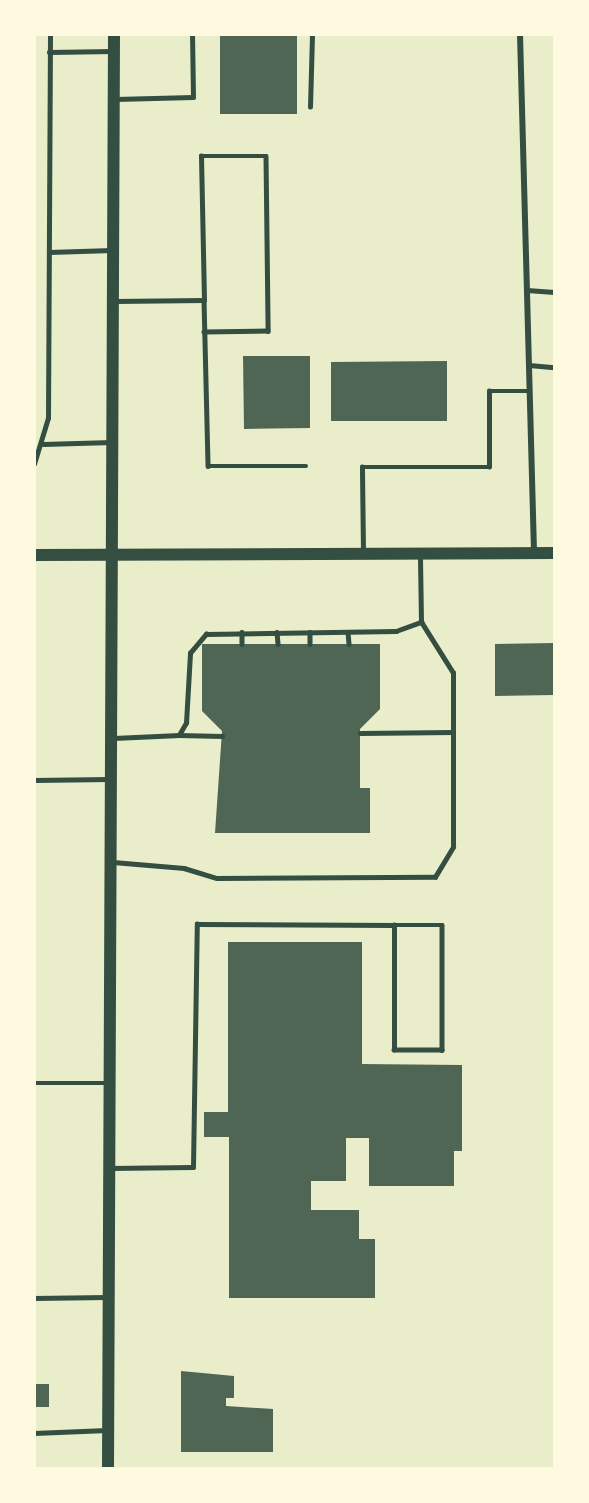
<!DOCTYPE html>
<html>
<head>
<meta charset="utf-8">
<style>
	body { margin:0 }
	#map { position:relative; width:589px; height:1503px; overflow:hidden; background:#e9edc9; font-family:Montserrat,sans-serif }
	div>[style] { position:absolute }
	.building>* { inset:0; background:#4f6655 }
	.service>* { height:4.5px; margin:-2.25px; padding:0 2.25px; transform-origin:2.25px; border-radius:2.25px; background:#344e41 }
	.minor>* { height:6px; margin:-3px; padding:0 3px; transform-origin:3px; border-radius:3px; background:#344e41 }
	.secondary>* { height:12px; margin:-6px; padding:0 6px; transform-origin:6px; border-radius:6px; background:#344e41 }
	span { translate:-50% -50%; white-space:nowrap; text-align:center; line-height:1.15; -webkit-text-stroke:4.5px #fefae0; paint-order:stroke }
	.frame { position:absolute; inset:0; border:36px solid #fefae0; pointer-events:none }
</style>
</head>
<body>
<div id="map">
	<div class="building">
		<div style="clip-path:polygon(220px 34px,297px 34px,297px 114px,220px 114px)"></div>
		<div style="clip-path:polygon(243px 356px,310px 356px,310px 428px,244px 429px)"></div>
		<div style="clip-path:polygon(447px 361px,447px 421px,331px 421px,331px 362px)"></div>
		<div style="clip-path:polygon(554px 643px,554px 695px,495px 696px,495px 644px)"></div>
		<div style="clip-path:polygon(202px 644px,380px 644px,380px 709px,360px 729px,360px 788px,370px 788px,370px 833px,215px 833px,222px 731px,202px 711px)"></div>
		<div style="clip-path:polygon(228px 942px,362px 942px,362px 1064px,462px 1065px,462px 1151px,454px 1151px,454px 1186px,369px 1186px,369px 1138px,346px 1138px,346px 1181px,311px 1181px,311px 1210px,359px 1210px,359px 1239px,375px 1239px,375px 1298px,229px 1298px,229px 1137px,204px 1137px,204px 1112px,228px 1112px)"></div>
		<div style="clip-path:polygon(181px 1371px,234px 1376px,234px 1398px,226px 1398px,226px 1406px,273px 1409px,273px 1452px,181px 1452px)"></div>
		<div style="clip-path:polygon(34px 1384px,49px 1384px,49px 1407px,34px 1407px)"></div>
	</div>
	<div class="service">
		<div style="left:49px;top:52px;width:64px;rotate:-0.9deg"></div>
		<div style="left:115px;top:99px;width:78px;rotate:-1.5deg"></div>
		<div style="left:193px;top:97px;width:63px;rotate:-90.9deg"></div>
		<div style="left:310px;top:107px;width:73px;rotate:-88.4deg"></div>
		<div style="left:49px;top:252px;width:63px;rotate:-1.8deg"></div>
		<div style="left:527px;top:290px;width:27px;rotate:4deg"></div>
		<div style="left:204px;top:300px;width:166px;rotate:88.6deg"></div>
		<div style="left:208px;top:466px;width:98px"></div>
		<div style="left:115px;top:301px;width:89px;rotate:-0.6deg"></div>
		<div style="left:204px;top:300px;width:144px;rotate:-91.2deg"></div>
		<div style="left:201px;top:156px;width:65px"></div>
		<div style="left:266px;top:156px;width:175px;rotate:89.3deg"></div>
		<div style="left:268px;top:331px;width:64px;rotate:179.1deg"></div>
		<div style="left:529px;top:365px;width:25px;rotate:5deg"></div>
		<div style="left:43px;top:444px;width:69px;rotate:-1.7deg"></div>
		<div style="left:34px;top:464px;width:48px;rotate:-73.1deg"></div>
		<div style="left:48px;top:418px;width:384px;rotate:-89.7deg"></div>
		<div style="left:363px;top:552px;width:85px;rotate:-90.7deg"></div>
		<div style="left:362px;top:467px;width:127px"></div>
		<div style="left:489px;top:467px;width:76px;rotate:-90deg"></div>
		<div style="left:489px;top:391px;width:41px"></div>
		<div style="left:242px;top:632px;width:12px;rotate:90deg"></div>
		<div style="left:277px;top:632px;width:12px;rotate:85deg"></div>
		<div style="left:310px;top:632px;width:12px;rotate:90deg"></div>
		<div style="left:348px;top:632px;width:12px;rotate:85deg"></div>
		<div style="left:360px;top:733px;width:93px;rotate:-0.6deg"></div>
		<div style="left:179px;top:735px;width:43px;rotate:1.3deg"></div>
		<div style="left:114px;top:738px;width:65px;rotate:-2.6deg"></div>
		<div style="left:179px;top:735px;width:14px;rotate:-60deg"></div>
		<div style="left:186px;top:723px;width:70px;rotate:-86.7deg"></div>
		<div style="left:190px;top:653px;width:25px;rotate:-50deg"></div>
		<div style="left:206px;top:634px;width:190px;rotate:-0.9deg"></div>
		<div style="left:396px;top:631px;width:27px;rotate:-20deg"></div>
		<div style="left:34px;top:780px;width:75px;rotate:-0.8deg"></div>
		<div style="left:113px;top:862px;width:71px;rotate:4.8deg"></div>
		<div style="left:184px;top:868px;width:34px;rotate:17deg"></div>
		<div style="left:217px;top:878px;width:218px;rotate:-0.3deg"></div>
		<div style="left:435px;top:877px;width:35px;rotate:-59deg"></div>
		<div style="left:453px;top:847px;width:174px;rotate:-90deg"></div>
		<div style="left:453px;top:673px;width:60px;rotate:-122.1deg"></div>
		<div style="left:421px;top:622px;width:66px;rotate:-90.9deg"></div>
		<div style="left:34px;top:1083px;width:73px"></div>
		<div style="left:110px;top:1168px;width:83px;rotate:-0.7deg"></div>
		<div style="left:193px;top:1167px;width:243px;rotate:-89.1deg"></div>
		<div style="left:197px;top:924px;width:197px;rotate:0.3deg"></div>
		<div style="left:394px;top:925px;width:48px"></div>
		<div style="left:442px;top:925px;width:125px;rotate:90deg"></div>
		<div style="left:442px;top:1050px;width:48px;rotate:180deg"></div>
		<div style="left:394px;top:1050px;width:125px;rotate:-90deg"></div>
		<div style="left:34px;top:1298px;width:73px;rotate:-0.8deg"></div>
		<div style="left:34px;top:1433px;width:73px;rotate:-2.4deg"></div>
	</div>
	<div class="minor">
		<div style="left:520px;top:34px;width:519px;rotate:88.45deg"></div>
	</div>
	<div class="secondary">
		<div style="left:34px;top:555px;width:520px;rotate:-0.22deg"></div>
		<div style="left:108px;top:1468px;width:1434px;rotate:-89.76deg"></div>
	</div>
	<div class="frame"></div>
</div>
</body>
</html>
